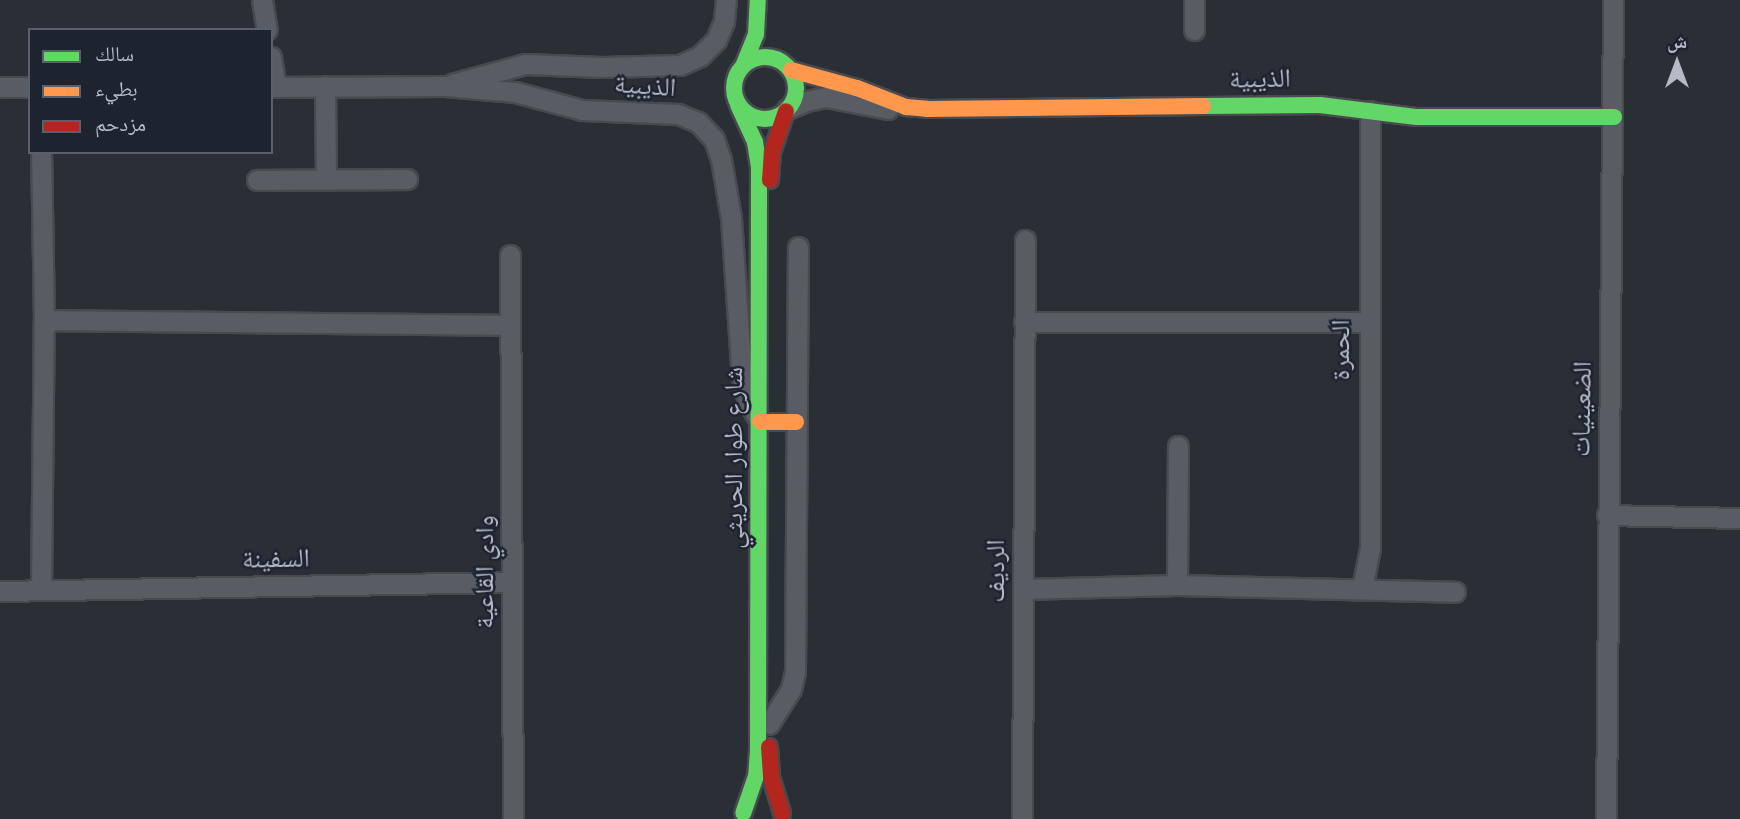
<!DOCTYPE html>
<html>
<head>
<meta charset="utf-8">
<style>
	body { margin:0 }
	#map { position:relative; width:1740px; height:819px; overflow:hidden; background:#2a2e35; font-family:Signika,"Noto Naskh Arabic",sans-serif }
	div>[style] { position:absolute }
	.roads { filter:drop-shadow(2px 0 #484a50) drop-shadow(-2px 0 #484a50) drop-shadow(0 2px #484a50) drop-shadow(0 -2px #484a50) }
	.street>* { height:19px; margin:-9.5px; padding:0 9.5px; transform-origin:9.5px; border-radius:9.5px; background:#595c63 }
	.fast>* { height:16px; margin:-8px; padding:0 8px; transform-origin:8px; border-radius:8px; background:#63d668 }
	.fast>.ring { margin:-8px; padding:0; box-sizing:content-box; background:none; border:16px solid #63d668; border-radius:50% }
	.slow>* { height:16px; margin:-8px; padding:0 8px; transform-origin:8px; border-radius:8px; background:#ff974d }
	.jam>* { height:16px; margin:-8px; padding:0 8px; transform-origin:8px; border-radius:8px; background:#b3261e }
	span { translate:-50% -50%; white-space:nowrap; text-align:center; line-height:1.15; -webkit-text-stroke:5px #1d242f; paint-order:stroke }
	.street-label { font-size:26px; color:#b4bac6 }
	.legend { position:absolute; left:28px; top:28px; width:245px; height:126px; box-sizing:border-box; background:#1d242f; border:2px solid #59606b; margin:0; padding:9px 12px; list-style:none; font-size:21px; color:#b4bac6 }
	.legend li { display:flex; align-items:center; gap:14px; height:35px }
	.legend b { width:35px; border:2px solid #59606b }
	.north { position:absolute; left:1642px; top:28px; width:70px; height:70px; -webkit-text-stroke:5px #1d242f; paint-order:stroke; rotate:0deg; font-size:19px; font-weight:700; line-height:28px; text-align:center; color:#b4bac6 }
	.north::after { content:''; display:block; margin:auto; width:24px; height:32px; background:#b4bac6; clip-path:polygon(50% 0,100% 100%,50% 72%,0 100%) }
</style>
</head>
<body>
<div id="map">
	<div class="roads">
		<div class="street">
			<div style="left:262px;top:0;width:30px;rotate:81deg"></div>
			<div style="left:1194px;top:0;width:30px;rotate:90deg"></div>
			<div style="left:271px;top:57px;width:30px;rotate:81deg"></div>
			<div style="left:452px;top:84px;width:76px;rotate:-15.3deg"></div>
			<div style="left:525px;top:64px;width:77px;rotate:2.2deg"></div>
			<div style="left:602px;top:67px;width:78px;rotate:-1.5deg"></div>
			<div style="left:680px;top:65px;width:22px;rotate:-24deg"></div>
			<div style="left:700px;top:56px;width:23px;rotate:-45deg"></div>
			<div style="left:716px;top:40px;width:21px;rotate:-67deg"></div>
			<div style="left:724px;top:21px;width:21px;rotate:-85deg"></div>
			<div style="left:325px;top:86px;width:93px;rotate:89.4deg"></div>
			<div style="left:0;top:87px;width:30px"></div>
			<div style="left:271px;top:87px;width:174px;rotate:-0.3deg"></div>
			<div style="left:445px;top:86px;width:70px;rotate:4.9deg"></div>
			<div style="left:515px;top:92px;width:69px;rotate:15deg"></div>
			<div style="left:582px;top:110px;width:96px;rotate:2.4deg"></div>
			<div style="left:678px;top:114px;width:22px;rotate:22deg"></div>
			<div style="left:698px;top:122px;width:23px;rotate:47deg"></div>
			<div style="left:714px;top:139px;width:21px;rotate:71deg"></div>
			<div style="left:721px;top:159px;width:60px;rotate:80.4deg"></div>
			<div style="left:731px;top:218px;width:160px;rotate:86.1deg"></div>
			<div style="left:742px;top:378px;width:25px;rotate:76deg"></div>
			<div style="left:748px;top:402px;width:19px;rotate:58deg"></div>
			<div style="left:787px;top:109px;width:22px;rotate:-22deg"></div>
			<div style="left:807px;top:101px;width:19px;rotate:-12deg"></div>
			<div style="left:826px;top:97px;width:63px;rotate:11deg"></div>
			<div style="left:257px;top:180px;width:150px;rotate:-0.4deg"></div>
			<div style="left:510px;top:255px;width:564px;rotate:89.7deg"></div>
			<div style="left:44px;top:320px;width:466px;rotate:0.6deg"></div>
			<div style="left:1024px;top:322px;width:344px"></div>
			<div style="left:1607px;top:515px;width:133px;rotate:1.3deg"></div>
			<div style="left:1177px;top:585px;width:139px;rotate:-89.6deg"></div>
			<div style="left:1023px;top:589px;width:154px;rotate:-1.5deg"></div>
			<div style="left:1177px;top:585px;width:278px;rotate:1.4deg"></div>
			<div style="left:1362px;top:589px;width:42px;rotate:-79deg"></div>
			<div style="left:1370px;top:548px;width:437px;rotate:-90deg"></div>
			<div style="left:41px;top:590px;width:270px;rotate:-89.4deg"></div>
			<div style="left:44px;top:320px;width:168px;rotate:-91deg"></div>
			<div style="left:0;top:591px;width:512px;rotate:-1.01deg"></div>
			<div style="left:769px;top:724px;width:41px;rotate:-57.8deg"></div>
			<div style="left:791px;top:689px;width:17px;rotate:-77deg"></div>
			<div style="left:795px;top:672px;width:425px;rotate:-89.6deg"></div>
			<div style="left:1022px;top:819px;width:579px;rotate:-89.7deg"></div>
			<div style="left:1606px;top:819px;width:819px;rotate:-89.51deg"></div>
		</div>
		<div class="fast">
			<div class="ring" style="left:734px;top:57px;width:46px;height:46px"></div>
			<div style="left:744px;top:64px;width:32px;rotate:-68deg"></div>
			<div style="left:756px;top:34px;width:34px;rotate:-87deg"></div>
			<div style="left:738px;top:105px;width:41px;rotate:65.3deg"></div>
			<div style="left:755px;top:142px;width:26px;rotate:81deg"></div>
			<div style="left:759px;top:168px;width:582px;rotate:90.1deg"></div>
			<div style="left:758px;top:750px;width:26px;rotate:94deg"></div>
			<div style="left:756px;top:776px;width:39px;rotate:109deg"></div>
			<div style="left:1203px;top:106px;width:117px;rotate:-0.5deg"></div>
			<div style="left:1320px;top:105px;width:98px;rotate:7.1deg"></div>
			<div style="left:1417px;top:117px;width:197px"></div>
		</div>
		<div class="slow">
			<div style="left:791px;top:70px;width:68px;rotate:15.3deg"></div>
			<div style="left:857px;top:88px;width:53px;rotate:21.2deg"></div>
			<div style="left:906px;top:107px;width:21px;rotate:5deg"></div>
			<div style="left:927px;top:109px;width:276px;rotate:-0.6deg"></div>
			<div style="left:760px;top:422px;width:36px"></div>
		</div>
		<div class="jam">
			<div style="left:770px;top:180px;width:28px;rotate:-86deg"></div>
			<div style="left:772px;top:152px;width:43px;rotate:-71.1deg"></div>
			<div style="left:769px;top:747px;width:30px;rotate:86deg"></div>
			<div style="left:771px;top:777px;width:38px;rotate:73deg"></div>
		</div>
	</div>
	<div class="street-label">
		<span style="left:1260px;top:80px;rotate:-1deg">الذيبية</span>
		<span style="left:645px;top:87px;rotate:4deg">الذيبية</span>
		<span style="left:1342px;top:350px;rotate:-90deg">الحمرة</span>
		<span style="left:1583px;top:409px;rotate:-89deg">الضعينيات</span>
		<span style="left:735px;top:458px;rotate:-90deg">شارع طوار الحريثي</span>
		<span style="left:276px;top:560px;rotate:-1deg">السفينة</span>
		<span style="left:997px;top:571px;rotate:-90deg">الرديف</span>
		<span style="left:486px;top:572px;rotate:-90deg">وادي القاعية</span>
	</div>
	<ul class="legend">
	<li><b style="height:9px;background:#63d668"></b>سالك</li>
	<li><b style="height:9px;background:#ff974d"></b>بطيء</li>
	<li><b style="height:9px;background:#b3261e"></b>مزدحم</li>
	</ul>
	<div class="north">ش</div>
</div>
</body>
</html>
